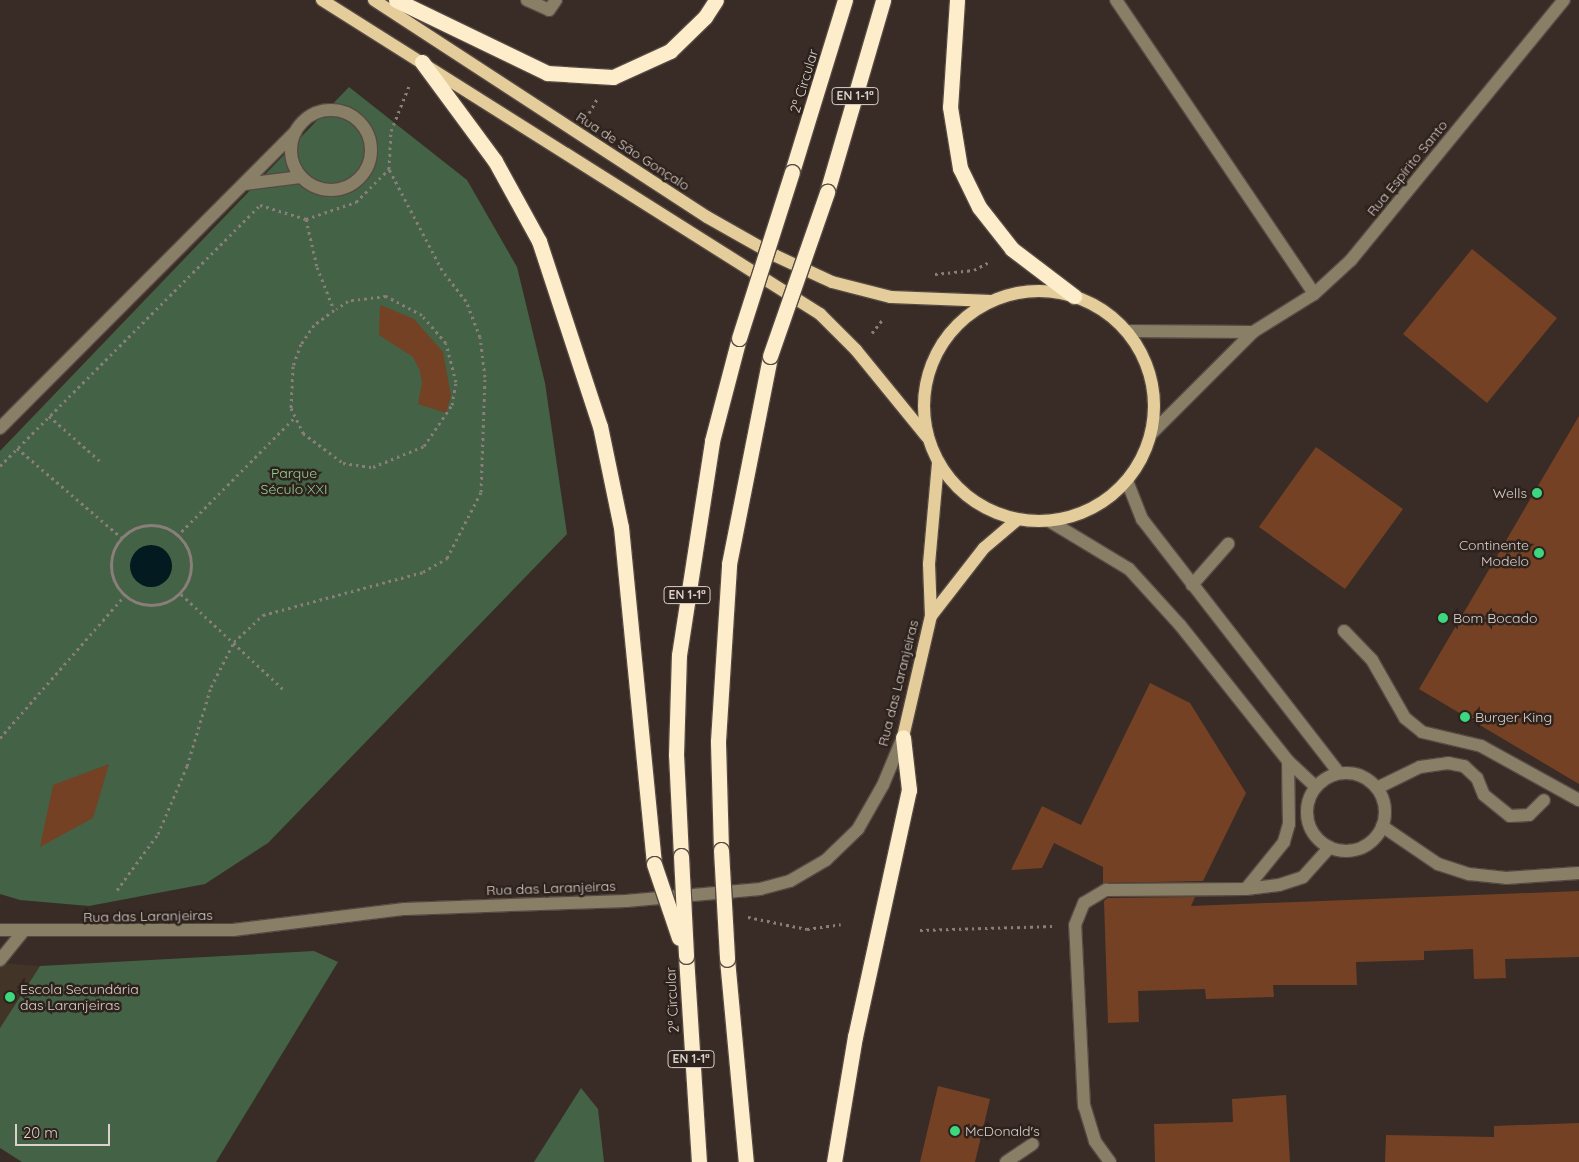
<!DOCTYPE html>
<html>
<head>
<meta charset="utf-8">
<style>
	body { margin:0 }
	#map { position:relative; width:1579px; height:1162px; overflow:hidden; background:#392c26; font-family:Quicksand,sans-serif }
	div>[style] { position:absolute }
	.education>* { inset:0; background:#423426 }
	.green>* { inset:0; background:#446245 }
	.water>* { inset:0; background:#021a20 }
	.round { border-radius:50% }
	.building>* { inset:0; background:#744124 }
	.path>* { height:3px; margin-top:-1.5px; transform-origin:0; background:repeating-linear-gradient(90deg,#897e79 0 2.5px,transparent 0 6.5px) }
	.path>.ring { margin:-1.5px; padding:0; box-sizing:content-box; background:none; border:3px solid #897e79; border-radius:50% }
	.roads { filter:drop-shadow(1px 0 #564a44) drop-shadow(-1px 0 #564a44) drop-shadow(0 1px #564a44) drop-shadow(0 -1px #564a44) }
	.minor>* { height:12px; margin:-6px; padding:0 6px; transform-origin:6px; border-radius:6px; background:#897e66 }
	.minor>.ring { margin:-6px; padding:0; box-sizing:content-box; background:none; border:12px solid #897e66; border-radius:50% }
	.major>* { height:12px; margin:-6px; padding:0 6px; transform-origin:6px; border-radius:6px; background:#e4cd9a }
	.major>.ring { margin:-6px; padding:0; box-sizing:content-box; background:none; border:12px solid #e4cd9a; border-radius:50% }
	.highway>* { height:15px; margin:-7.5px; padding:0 7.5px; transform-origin:7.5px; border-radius:7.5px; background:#feedca }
	.bridges { filter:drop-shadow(1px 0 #564a44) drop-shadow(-1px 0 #564a44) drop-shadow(0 1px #564a44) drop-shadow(0 -1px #564a44) }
	.highway-bridge>* { height:15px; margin:-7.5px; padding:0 7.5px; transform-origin:7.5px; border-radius:7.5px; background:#feedca }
	.dots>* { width:14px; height:14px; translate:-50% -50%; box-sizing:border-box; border:2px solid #2e221c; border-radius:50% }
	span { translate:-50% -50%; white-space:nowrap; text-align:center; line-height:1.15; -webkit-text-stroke:5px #2e221c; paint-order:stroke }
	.shield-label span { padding:1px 4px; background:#2e221c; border:1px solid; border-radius:4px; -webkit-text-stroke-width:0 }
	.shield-label { font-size:12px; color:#dad1cd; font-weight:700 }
	.street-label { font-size:14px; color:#dad1cd }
	.park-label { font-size:14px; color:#93d594 }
	.poi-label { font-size:14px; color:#dad1cd }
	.right { translate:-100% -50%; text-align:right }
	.left { translate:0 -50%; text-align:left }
	.scale { position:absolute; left:15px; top:1124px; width:95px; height:22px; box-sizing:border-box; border:2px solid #dad1cd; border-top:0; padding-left:6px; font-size:15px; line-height:18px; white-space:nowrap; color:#dad1cd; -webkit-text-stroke:4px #2e221c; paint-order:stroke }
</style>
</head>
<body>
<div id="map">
	<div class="education">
		<div style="clip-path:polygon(0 963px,40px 966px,0 1028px)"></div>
	</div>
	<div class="green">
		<div style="clip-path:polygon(349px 87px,467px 180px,517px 267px,545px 383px,567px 534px,268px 843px,205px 884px,89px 906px,20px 900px,0 894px,0 451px)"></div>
		<div style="clip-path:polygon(314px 951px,338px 962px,216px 1162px,22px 1162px,0 1148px,0 1028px,40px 966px)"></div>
		<div style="clip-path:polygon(581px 1088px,598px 1109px,604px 1162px,534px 1162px)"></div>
	</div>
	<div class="water">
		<div class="round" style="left:130px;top:545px;width:42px;height:42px"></div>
	</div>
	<div class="building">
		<div style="clip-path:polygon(1472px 249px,1557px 318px,1487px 403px,1403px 334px)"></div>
		<div style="clip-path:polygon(380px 305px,414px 319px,443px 352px,451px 396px,446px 413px,418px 404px,422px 383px,420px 371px,413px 357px,379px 335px)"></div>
		<div style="clip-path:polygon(1579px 416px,1579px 784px,1419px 689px)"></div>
		<div style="clip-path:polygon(1316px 447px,1403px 509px,1345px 589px,1259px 527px)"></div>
		<div style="clip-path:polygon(1150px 683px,1190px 703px,1246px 793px,1203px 881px,1103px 883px,1103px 867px,1054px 843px,1042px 868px,1011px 870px,1042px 806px,1081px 825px)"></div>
		<div style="clip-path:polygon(109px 764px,93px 818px,40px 847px,53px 785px)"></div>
		<div style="clip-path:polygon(1579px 891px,1579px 957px,1505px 959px,1506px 978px,1474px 979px,1473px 949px,1424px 951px,1424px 960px,1356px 962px,1357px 985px,1273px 985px,1274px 997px,1206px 999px,1205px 989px,1138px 991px,1139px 1022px,1108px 1023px,1104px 901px,1108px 898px,1195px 897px,1191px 906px)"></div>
		<div style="clip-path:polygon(938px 1086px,990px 1099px,975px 1162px,920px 1162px)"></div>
		<div style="clip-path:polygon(1286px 1095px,1290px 1162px,1155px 1162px,1154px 1124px,1233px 1122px,1232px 1099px)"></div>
		<div style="clip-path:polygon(1579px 1123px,1579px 1162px,1385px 1162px,1386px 1135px,1494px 1137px,1494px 1126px)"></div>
	</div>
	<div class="path">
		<div style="left:589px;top:113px;width:16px;rotate:-60deg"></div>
		<div style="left:306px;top:219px;width:49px;rotate:77.1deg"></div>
		<div style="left:317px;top:267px;width:46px;rotate:68.4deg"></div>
		<div style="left:334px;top:310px;width:25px;rotate:143deg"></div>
		<div style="left:314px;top:325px;width:23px;rotate:124deg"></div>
		<div style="left:301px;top:344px;width:23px;rotate:110deg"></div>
		<div style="left:293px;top:366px;width:42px;rotate:92.7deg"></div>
		<div style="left:291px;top:408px;width:28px;rotate:64deg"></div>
		<div style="left:303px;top:433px;width:50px;rotate:36.9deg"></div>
		<div style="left:343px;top:463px;width:30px;rotate:8deg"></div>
		<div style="left:373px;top:467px;width:55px;rotate:-22.4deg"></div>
		<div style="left:424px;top:446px;width:50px;rotate:-55.7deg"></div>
		<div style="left:452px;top:405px;width:23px;rotate:-80deg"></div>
		<div style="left:456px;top:382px;width:40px;rotate:-104.4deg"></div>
		<div style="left:446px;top:343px;width:37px;rotate:-131deg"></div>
		<div style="left:422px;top:315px;width:41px;rotate:-152.2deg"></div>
		<div style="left:386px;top:296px;width:38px;rotate:173deg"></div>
		<div style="left:348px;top:301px;width:14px;rotate:146deg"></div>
		<div style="left:935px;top:274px;width:39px;rotate:-6deg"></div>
		<div style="left:974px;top:270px;width:19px;rotate:-28deg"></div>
		<div style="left:872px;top:333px;width:18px;rotate:-52deg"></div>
		<div style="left:49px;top:416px;width:69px;rotate:41.5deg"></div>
		<div style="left:17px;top:448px;width:137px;rotate:40.6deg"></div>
		<div style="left:0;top:466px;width:368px;rotate:-45.1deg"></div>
		<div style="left:260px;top:205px;width:48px;rotate:16.9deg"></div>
		<div style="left:306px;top:219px;width:53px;rotate:-18.8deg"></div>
		<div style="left:356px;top:202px;width:47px;rotate:-45deg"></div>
		<div class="ring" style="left:111px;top:525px;width:77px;height:77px"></div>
		<div style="left:177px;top:536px;width:168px;rotate:-45.2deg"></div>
		<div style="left:181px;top:594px;width:141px;rotate:43deg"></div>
		<div style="left:0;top:738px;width:190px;rotate:-48.8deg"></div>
		<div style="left:117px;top:890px;width:69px;rotate:-53.8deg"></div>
		<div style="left:158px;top:834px;width:74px;rotate:-66.9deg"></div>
		<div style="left:187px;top:766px;width:83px;rotate:-73.1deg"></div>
		<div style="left:211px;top:687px;width:51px;rotate:-62.9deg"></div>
		<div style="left:234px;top:642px;width:40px;rotate:-43deg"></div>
		<div style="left:263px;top:615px;width:166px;rotate:-15deg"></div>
		<div style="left:423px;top:572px;width:28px;rotate:-30deg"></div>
		<div style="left:447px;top:558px;width:74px;rotate:-62.7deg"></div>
		<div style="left:481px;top:492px;width:115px;rotate:-88deg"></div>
		<div style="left:485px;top:377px;width:40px;rotate:-97.1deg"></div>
		<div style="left:480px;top:337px;width:39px;rotate:-111deg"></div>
		<div style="left:466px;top:301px;width:39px;rotate:-128deg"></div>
		<div style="left:442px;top:270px;width:114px;rotate:-117.7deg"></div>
		<div style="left:389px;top:169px;width:38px;rotate:-87deg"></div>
		<div style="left:391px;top:131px;width:48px;rotate:-68.2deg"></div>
		<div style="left:748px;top:917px;width:60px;rotate:11.5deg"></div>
		<div style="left:807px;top:929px;width:34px;rotate:-8deg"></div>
		<div style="left:920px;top:930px;width:132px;rotate:-1.7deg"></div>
	</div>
	<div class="roads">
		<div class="minor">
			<div style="left:527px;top:0;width:24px;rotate:24deg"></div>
			<div style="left:549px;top:10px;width:12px;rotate:-55deg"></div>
			<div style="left:1116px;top:0;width:354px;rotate:56deg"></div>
			<div class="ring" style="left:291px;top:110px;width:68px;height:68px"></div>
			<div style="left:245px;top:184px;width:56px;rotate:-7.1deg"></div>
			<div style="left:1127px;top:331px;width:126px;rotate:0.5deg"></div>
			<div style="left:0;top:428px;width:418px;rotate:-45.1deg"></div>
			<div style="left:1152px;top:433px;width:143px;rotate:-45deg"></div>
			<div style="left:1253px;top:332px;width:72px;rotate:-31.9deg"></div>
			<div style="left:1314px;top:294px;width:50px;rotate:-42.6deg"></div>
			<div style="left:1351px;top:260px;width:336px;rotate:-50.7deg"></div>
			<div style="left:1127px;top:481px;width:41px;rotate:68.5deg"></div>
			<div style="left:1142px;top:519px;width:321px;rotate:52.2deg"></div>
			<div style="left:1051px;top:522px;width:91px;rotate:31.1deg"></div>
			<div style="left:1129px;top:569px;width:76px;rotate:47.7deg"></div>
			<div style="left:1180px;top:625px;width:174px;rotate:51.5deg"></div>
			<div style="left:1288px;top:761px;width:63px;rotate:89.1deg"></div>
			<div style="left:1289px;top:824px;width:19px;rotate:106deg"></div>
			<div style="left:1284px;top:842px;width:60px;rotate:129deg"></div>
			<div style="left:1192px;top:585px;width:55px;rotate:-48.7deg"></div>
			<div style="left:1344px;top:631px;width:40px;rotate:46deg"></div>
			<div style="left:1372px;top:660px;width:67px;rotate:60.4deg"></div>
			<div style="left:1405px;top:718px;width:22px;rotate:39deg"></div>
			<div style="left:1422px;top:732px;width:61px;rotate:13.3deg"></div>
			<div style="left:1481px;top:746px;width:112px;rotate:28.9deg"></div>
			<div style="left:1288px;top:761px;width:38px;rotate:43deg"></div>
			<div class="ring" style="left:1307px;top:773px;width:66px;height:66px"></div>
			<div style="left:1377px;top:788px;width:48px;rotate:-26deg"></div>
			<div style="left:1420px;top:767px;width:28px;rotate:-8deg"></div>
			<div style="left:1448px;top:763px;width:16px;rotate:11deg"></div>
			<div style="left:1464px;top:766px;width:18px;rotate:43deg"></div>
			<div style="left:1477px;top:778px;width:18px;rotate:68deg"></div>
			<div style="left:1484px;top:795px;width:33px;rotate:39deg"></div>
			<div style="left:1510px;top:816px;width:19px;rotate:-3deg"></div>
			<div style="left:1529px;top:815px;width:21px;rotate:-45deg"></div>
			<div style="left:1382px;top:826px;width:68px;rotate:34.2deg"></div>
			<div style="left:1438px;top:864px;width:33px;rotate:18deg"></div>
			<div style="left:1469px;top:874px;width:37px;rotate:6deg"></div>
			<div style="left:1506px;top:878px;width:73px;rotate:-3.9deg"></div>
			<div style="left:0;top:930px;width:233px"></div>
			<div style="left:233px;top:930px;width:173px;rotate:-7deg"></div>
			<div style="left:405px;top:909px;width:221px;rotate:-2.1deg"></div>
			<div style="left:626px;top:901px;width:135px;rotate:-5.1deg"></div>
			<div style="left:760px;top:889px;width:31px;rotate:-15deg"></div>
			<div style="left:790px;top:881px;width:42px;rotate:-30.3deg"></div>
			<div style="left:826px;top:860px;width:45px;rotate:-44.1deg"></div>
			<div style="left:858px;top:829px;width:51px;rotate:-60.4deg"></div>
			<div style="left:883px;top:785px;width:52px;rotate:-67.4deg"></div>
			<div style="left:0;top:960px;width:38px;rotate:-51deg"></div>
			<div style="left:1006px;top:1162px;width:32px;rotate:-34deg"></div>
			<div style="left:1110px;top:1162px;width:26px;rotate:-126deg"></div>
			<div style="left:1095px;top:1141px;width:37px;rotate:-107deg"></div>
			<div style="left:1084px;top:1106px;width:181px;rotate:-92.8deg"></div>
			<div style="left:1075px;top:925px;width:24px;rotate:-68deg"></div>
			<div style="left:1084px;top:903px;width:26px;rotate:-31deg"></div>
			<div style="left:1106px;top:890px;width:140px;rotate:-0.4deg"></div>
			<div style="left:1246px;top:889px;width:33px;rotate:-7deg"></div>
			<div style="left:1279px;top:885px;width:25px;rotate:-18deg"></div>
			<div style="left:1303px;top:877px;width:40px;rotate:-48deg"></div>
		</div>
		<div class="major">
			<div style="left:322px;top:0;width:589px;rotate:32.23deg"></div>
			<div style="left:820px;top:314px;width:51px;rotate:45deg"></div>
			<div style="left:856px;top:350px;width:112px;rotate:50.8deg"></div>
			<div style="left:374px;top:0;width:397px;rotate:33.1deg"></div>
			<div style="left:707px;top:217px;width:79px;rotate:29.5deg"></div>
			<div style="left:776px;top:256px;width:62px;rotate:24.9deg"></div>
			<div style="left:832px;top:282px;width:61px;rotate:14.3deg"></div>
			<div style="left:891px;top:297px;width:100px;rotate:2.3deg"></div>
			<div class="ring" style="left:924px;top:291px;width:218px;height:218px"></div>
			<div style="left:931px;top:616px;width:86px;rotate:-52.1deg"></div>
			<div style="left:984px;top:548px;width:43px;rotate:-40.3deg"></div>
			<div style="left:903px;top:737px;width:124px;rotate:-77deg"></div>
			<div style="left:931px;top:616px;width:52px;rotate:-92.2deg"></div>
			<div style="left:929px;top:564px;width:101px;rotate:-84.9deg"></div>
		</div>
		<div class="highway">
			<div style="left:396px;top:0;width:168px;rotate:25.8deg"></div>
			<div style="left:547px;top:73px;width:66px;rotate:3.5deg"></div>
			<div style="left:613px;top:77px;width:63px;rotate:-24.5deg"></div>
			<div style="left:670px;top:51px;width:49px;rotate:-44.2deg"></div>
			<div style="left:705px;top:17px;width:20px;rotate:-57deg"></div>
			<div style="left:957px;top:0;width:107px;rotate:93.7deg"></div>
			<div style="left:950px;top:107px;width:62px;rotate:80.7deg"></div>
			<div style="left:960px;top:168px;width:43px;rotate:64deg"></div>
			<div style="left:979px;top:207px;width:53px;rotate:51.8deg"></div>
			<div style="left:1012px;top:249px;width:78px;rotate:37.2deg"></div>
			<div style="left:422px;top:62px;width:123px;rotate:53.6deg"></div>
			<div style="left:495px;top:161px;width:91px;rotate:61.2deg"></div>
			<div style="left:539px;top:241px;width:195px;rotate:71.8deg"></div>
			<div style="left:600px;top:426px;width:103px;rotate:78.3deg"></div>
			<div style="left:621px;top:527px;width:339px;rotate:84.4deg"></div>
			<div style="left:792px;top:172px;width:180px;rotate:-72.9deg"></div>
			<div style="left:827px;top:192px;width:200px;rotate:-73.7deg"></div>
			<div style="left:721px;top:850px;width:109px;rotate:-91.6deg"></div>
			<div style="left:718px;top:741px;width:177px;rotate:-86.4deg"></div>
			<div style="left:729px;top:564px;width:212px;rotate:-78.8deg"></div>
			<div style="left:681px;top:856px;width:101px;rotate:-92.8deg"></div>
			<div style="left:676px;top:755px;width:100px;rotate:-88.3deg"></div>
			<div style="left:679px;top:655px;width:217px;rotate:-81.2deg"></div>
			<div style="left:712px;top:441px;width:106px;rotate:-75.3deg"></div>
			<div style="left:686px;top:956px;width:206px;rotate:86.4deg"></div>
			<div style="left:727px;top:959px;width:204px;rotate:84.7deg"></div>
			<div style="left:834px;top:1162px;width:127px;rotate:-80.5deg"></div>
			<div style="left:855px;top:1037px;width:253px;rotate:-77.7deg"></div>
			<div style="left:909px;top:790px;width:53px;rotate:-96.5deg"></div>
		</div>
	</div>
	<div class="bridges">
		<div class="highway-bridge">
			<div style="left:739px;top:338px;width:174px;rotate:-72.3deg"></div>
			<div style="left:770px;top:356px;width:174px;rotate:-70.8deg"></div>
			<div style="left:721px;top:850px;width:109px;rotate:86.8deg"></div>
			<div style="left:681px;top:856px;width:100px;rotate:87.1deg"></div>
			<div style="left:654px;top:864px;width:78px;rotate:71.3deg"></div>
		</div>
	</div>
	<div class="dots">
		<div style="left:1537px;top:493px;background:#3cd77e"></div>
		<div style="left:1539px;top:553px;background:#3cd77e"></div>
		<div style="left:1443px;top:618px;background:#3cd77e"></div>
		<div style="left:1465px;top:717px;background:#3cd77e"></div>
		<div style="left:10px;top:997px;background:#3cd77e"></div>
		<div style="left:955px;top:1131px;background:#3cd77e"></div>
	</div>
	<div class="shield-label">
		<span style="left:855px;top:96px">EN 1-1ª</span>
		<span style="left:687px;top:595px">EN 1-1ª</span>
		<span style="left:691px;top:1059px">EN 1-1ª</span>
	</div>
	<div class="street-label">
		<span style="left:804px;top:81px;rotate:-73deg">2ª Circular</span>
		<span style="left:633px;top:151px;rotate:33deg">Rua de São Gonçalo</span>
		<span style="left:1407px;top:168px;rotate:-51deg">Rua Espírito Santo</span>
		<span style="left:898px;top:683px;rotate:-76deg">Rua das Laranjeiras</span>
		<span style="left:551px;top:888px;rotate:-2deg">Rua das Laranjeiras</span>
		<span style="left:148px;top:916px;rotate:-1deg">Rua das Laranjeiras</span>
		<span style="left:672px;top:1000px;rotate:-93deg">2ª Circular</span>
	</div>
	<div class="park-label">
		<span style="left:294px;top:481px">Parque<br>Século XXI</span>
	</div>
	<div class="poi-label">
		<span class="right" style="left:1527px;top:493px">Wells</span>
		<span class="right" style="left:1529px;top:553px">Continente<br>Modelo</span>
		<span class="left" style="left:1453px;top:618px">Bom Bocado</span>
		<span class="left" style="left:1475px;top:717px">Burger King</span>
		<span class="left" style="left:20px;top:997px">Escola Secundária<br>das Laranjeiras</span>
		<span class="left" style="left:965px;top:1131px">McDonald's</span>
	</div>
	<div class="scale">20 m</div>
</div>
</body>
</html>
